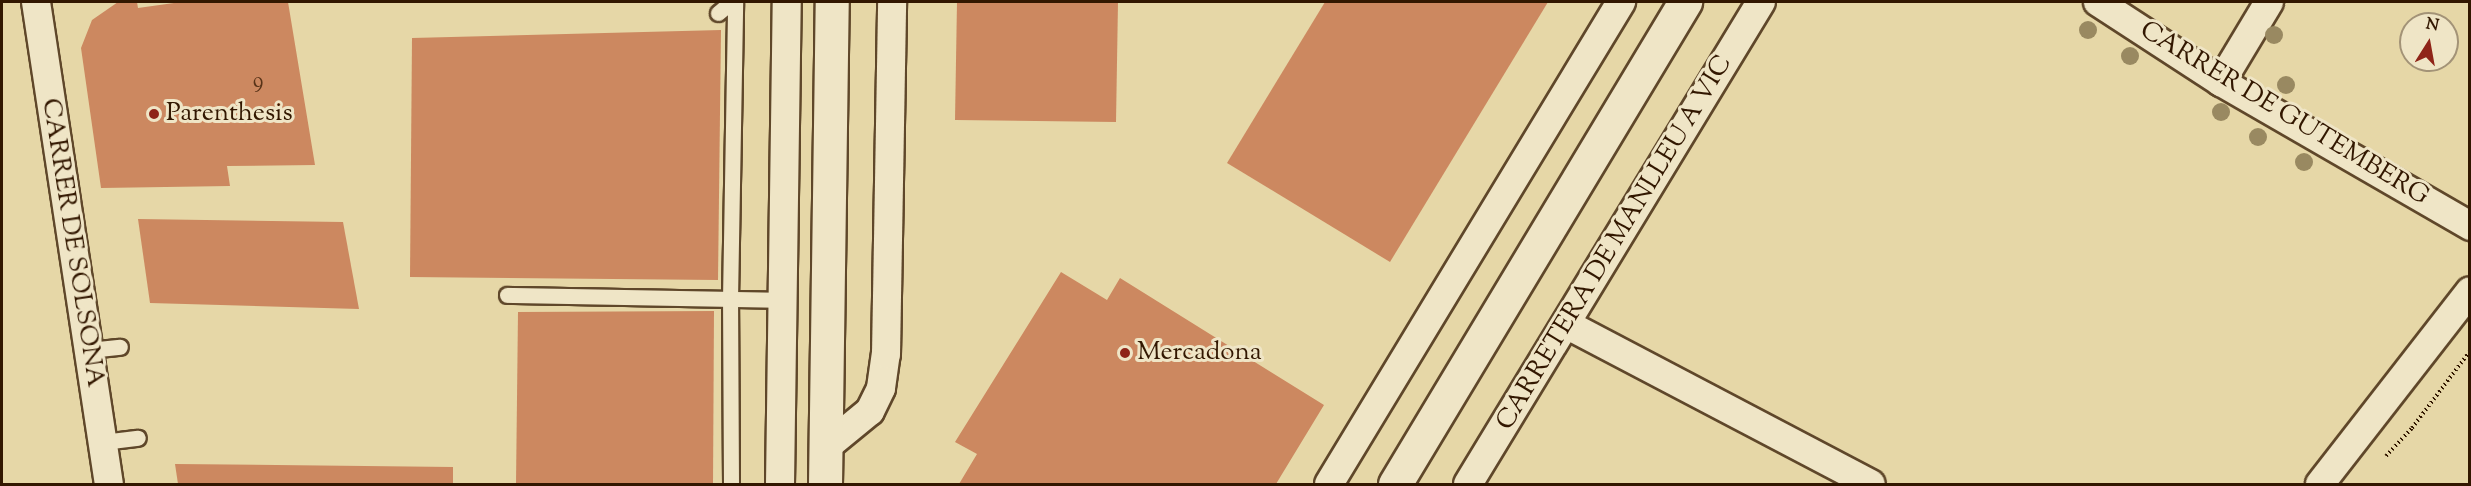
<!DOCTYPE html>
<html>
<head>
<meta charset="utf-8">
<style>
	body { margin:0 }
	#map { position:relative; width:2471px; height:486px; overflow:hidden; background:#e6d7a7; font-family:"Sorts Mill Goudy",serif }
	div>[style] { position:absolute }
	.building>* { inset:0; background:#cc8860 }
	.path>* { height:4px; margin-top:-2px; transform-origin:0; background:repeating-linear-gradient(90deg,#321700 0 1.5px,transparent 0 4.5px) }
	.roads { filter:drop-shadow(2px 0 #5f472a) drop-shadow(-2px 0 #5f472a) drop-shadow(0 2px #5f472a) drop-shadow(0 -2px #5f472a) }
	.lane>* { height:15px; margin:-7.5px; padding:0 7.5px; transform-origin:7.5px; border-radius:7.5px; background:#efe5c6 }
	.street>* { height:28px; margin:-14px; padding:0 14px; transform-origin:14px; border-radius:14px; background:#efe5c6 }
	.secondary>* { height:33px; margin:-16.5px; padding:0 16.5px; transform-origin:16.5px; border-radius:16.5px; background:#efe5c6 }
	.trees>* { width:18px; height:18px; margin:-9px; border-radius:50%; background:#998961 }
	.dots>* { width:16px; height:16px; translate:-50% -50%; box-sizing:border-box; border:3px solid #efe5c6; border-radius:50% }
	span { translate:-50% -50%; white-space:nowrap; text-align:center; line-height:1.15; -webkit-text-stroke:6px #efe5c6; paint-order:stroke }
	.number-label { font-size:22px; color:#583318 }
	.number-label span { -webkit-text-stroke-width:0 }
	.poi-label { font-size:26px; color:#321700 }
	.left { translate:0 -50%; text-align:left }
	.street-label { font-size:26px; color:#321700 }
	.frame { position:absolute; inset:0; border:3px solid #321700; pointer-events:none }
	.north { position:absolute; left:2399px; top:12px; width:60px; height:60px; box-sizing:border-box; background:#efe5c6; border:2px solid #a39377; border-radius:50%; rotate:11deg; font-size:16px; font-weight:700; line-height:24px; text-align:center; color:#321700 }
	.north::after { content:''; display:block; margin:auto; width:21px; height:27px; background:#8f2418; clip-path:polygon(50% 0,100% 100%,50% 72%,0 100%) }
</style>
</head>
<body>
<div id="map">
	<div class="building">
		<div style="clip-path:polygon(118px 2px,137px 2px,138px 8px,181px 2px,288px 2px,315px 165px,227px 166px,230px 186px,101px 188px,81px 48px,92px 20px)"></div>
		<div style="clip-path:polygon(957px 2px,1118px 2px,1116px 122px,955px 120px)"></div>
		<div style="clip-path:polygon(1325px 2px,1548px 2px,1390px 262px,1227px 163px)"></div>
		<div style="clip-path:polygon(721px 30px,718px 280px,410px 277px,412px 38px)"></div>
		<div style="clip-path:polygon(138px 219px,343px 222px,359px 309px,150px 303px)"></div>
		<div style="clip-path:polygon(1061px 272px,1107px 300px,1120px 278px,1324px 405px,1276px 484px,959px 484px,977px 454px,955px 442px)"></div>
		<div style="clip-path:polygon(714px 311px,713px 484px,516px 484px,518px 312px)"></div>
		<div style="clip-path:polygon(175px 464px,453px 467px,453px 484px,178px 484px)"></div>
	</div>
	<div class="path">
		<div style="left:2386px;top:456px;width:38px;rotate:-47deg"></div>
		<div style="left:2412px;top:428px;width:96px;rotate:-53deg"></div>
	</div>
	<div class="roads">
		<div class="lane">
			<div style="left:718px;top:13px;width:17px;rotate:-40deg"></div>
			<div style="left:507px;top:295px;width:275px;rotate:1deg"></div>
			<div style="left:89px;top:350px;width:31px;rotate:-6deg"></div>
			<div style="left:103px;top:442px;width:35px;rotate:-7deg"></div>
			<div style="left:731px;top:484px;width:185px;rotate:-90.3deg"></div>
			<div style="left:730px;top:299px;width:297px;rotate:-89deg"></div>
		</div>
		<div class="street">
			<div style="left:36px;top:2px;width:487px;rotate:81.4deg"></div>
			<div style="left:2098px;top:2px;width:147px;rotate:33deg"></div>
			<div style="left:2221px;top:82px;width:288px;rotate:30deg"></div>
			<div style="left:2221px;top:82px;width:93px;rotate:-59deg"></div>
			<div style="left:1566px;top:324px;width:344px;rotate:27.7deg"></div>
			<div style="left:825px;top:448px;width:58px;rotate:-39.4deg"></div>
			<div style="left:870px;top:411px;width:25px;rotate:-64deg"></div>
			<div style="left:881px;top:388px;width:34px;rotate:-82deg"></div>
			<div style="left:886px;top:354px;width:352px;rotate:-89deg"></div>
			<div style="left:780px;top:484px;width:482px;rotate:-89.2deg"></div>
			<div style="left:1329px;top:484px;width:564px;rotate:-58.79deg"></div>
			<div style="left:1468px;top:484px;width:564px;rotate:-58.71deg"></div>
			<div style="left:2320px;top:484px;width:244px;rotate:-52.1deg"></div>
		</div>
		<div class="secondary">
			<div style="left:825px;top:484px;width:482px;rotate:-89.2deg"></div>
			<div style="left:1395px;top:484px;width:563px;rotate:-58.97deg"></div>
		</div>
	</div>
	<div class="trees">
		<div style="left:2088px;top:30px"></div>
		<div style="left:2274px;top:35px"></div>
		<div style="left:2130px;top:56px"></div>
		<div style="left:2286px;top:85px"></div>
		<div style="left:2221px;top:112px"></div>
		<div style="left:2258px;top:137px"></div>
		<div style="left:2304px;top:162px"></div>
	</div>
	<div class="dots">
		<div style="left:154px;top:114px;background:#8f2418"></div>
		<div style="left:1125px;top:353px;background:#8f2418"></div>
	</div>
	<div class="number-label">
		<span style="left:258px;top:83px">9</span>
	</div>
	<div class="poi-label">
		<span class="left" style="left:166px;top:114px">Parenthesis</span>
		<span class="left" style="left:1137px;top:353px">Mercadona</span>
	</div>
	<div class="street-label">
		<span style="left:2284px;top:114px;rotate:31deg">CARRER DE GUTEMBERG</span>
		<span style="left:72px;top:243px;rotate:81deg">CARRER DE SOLSONA</span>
		<span style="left:1615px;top:243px;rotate:-59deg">CARRETERA DE MANLLEU A VIC</span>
	</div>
	<div class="frame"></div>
	<div class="north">N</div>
</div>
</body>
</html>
